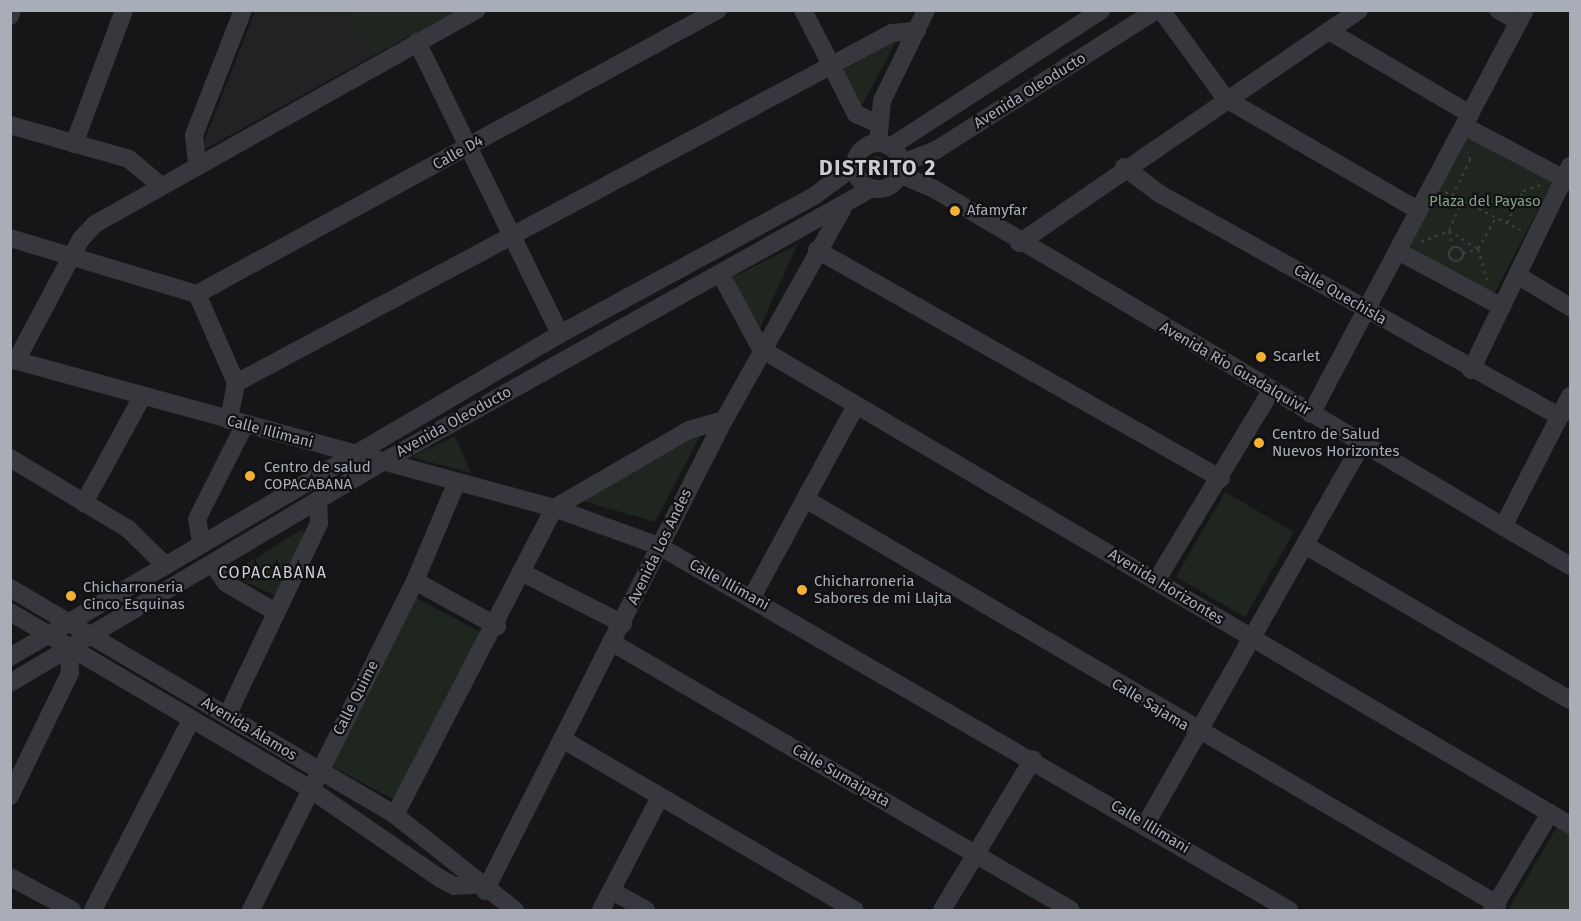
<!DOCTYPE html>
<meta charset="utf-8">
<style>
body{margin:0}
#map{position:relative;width:1581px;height:921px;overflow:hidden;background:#161618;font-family:"Fira Sans",sans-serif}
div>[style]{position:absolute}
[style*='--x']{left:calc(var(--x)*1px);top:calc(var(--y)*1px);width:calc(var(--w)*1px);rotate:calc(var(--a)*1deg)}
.built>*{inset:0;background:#222225}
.green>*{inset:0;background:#1e261f}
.round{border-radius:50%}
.path>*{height:2px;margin-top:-1px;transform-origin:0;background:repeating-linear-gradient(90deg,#3d3f44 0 3px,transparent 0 7.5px)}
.path>.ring{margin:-1px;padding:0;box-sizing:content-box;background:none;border:2px solid #3d3f44;border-radius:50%}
.minor>*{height:18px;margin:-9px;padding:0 9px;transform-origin:9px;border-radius:9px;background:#37383d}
.minor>.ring{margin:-9px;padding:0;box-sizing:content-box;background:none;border:18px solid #37383d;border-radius:50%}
.dots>*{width:16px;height:16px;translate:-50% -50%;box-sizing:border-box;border:3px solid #111113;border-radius:50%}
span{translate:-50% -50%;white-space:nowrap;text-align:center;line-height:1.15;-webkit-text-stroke:4.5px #111113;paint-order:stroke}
.street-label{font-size:15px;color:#a8adb8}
.park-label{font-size:15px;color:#7fa381}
.poi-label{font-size:15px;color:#a8adb8}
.left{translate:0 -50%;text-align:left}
.neighbourhood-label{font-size:16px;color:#c9ccd4;letter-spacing:1.5px}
.district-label{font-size:21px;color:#c9ccd4;font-weight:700;letter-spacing:1.5px}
.frame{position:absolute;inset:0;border:12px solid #a8adb8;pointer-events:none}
</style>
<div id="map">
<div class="built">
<div style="clip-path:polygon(255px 11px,345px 11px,373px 56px,200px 152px)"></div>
</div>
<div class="green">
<div style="clip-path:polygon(345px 11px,457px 11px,373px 56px)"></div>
<div style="clip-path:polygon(897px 40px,859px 111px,842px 71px)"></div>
<div style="clip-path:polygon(1464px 131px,1553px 181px,1493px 296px,1404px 249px)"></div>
<div class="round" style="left:866px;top:156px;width:22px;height:22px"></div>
<div style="clip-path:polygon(797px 245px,760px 328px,731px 278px)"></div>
<div style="clip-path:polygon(701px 434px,655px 522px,583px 501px)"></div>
<div style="clip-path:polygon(455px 436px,471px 473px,411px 457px)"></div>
<div style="clip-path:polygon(1225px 492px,1294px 532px,1245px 617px,1176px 577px)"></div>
<div style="clip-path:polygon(301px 530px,306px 533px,279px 597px,243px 581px,241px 567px)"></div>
<div style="clip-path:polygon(414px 597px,481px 632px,395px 800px,331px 766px)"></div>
<div style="clip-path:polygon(1559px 823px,1570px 829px,1570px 910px,1508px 910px)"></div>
</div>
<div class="path">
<div style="--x:1445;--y:192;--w:85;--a:26.6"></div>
<div style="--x:1452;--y:196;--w:40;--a:-63.4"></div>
<div style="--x:1470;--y:160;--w:8;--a:-104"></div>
<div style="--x:1462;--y:200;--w:34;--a:113"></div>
<div style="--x:1449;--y:231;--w:34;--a:32"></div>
<div style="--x:1478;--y:249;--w:36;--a:-60"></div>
<div style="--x:1507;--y:223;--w:36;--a:-63"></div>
<div style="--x:1523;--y:191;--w:18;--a:-19"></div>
<div style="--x:1421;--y:242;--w:30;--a:-21"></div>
<div style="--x:1449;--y:231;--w:17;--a:80"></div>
<div class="ring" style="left:1449px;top:247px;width:12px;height:12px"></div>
<div style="--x:1463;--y:253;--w:16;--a:-15"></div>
<div style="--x:1478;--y:249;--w:32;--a:74"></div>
</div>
<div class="minor">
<div style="--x:803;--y:10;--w:117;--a:63"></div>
<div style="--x:856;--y:114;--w:22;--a:24"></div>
<div style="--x:1161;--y:10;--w:110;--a:53.9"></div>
<div style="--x:1226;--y:99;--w:223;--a:30.1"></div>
<div style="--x:1498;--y:10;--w:24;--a:30"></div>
<div style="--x:10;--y:16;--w:6;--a:-72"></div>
<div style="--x:1329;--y:31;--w:164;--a:30.5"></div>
<div style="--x:417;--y:42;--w:325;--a:63.9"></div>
<div style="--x:10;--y:125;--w:124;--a:15.9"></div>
<div style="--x:129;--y:159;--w:39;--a:40"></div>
<div style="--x:1464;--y:126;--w:120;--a:27.8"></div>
<div style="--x:878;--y:143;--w:42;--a:-84.6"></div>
<div style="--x:882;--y:101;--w:101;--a:-64.2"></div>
<div class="ring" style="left:855px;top:143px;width:28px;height:28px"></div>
<div style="--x:74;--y:144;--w:143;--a:-69.5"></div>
<div style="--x:890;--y:147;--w:252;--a:-32.9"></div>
<div style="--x:197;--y:163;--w:28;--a:-96"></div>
<div style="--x:194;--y:135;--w:134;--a:-68.6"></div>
<div style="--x:900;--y:164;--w:39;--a:-21"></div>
<div style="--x:936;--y:150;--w:262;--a:-32.4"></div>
<div style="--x:1124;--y:167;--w:45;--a:36.9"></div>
<div style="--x:1160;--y:194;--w:458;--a:29.1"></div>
<div style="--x:899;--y:174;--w:38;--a:23"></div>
<div style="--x:934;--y:189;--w:739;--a:30.66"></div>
<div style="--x:10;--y:238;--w:195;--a:16.7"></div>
<div style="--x:197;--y:294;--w:97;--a:66.3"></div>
<div style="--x:236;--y:383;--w:38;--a:101"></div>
<div style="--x:1019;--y:243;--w:412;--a:-34.4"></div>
<div style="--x:817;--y:250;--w:464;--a:29.5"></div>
<div style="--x:1398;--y:251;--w:118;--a:28.3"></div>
<div style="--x:721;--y:275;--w:84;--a:61.6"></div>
<div style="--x:761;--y:349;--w:939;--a:30.47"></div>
<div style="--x:1517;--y:275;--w:62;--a:31.1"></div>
<div style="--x:197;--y:294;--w:593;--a:-28.6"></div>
<div style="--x:10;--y:359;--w:564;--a:15.32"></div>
<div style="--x:554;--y:508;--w:112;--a:19.9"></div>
<div style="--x:659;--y:546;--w:728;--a:30.02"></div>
<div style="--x:16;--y:361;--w:138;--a:-62"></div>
<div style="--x:81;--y:239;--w:21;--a:-47"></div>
<div style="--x:95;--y:224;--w:438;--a:-29.3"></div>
<div style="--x:1471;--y:370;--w:227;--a:-64.1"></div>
<div style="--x:236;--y:383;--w:744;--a:-28.08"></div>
<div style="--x:892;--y:33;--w:25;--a:-5"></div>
<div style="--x:1311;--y:414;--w:457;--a:-62.1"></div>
<div style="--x:10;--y:458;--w:138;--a:31"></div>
<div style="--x:128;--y:529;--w:52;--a:44.2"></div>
<div style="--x:807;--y:500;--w:800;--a:30.35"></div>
<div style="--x:84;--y:503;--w:121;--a:-61.3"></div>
<div style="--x:1503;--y:527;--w:147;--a:-62.9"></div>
<div style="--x:201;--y:543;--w:24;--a:-99"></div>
<div style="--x:197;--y:519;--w:106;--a:-63.2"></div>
<div style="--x:1308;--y:547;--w:303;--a:30.3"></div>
<div style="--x:212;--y:563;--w:24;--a:55"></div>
<div style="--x:226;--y:583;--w:56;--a:30.3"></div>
<div style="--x:525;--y:574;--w:110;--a:27"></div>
<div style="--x:415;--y:581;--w:94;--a:28.8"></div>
<div style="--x:1156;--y:581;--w:222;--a:-58.8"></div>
<div style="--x:10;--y:588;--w:447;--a:30.5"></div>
<div style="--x:395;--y:815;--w:153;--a:38.4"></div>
<div style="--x:752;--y:597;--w:216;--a:-61.5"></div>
<div style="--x:10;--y:612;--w:348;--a:30.5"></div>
<div style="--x:310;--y:789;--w:159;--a:34.5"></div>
<div style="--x:441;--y:879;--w:15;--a:28"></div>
<div style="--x:454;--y:886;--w:22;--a:-3"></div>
<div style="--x:611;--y:642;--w:532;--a:30.23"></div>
<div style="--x:10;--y:657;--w:638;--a:-30.42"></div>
<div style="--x:560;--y:334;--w:289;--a:-28.5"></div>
<div style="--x:814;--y:196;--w:51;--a:-36.2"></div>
<div style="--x:10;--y:683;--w:431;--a:-30.7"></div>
<div style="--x:381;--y:463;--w:563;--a:-29.25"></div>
<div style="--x:227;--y:716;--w:214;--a:-64.5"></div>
<div style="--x:319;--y:523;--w:23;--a:-92"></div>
<div style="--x:562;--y:739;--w:339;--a:30.3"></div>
<div style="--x:10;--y:796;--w:137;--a:-64"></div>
<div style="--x:70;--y:673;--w:26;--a:-92"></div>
<div style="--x:395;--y:815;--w:346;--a:-62.6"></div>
<div style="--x:554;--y:508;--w:156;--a:-30"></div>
<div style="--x:689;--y:430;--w:36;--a:-16"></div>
<div style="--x:1146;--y:824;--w:437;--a:-60.4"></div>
<div style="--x:10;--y:877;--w:70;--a:28"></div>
<div style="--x:485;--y:891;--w:528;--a:-63.1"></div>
<div style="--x:724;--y:420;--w:241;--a:-60.7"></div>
<div style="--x:612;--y:891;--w:39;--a:29"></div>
<div style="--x:93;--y:910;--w:214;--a:-62.7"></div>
<div style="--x:251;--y:910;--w:368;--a:-63.5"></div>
<div style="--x:415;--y:581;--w:105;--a:-67.1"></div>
<div style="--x:601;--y:910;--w:127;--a:-62.4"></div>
<div style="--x:942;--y:910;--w:176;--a:-58.9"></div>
<div style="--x:1492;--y:910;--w:113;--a:-59.1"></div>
</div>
<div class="dots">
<div style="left:955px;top:211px;background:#f2b134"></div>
<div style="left:1261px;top:357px;background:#f2b134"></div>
<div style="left:1259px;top:443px;background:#f2b134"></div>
<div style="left:250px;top:476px;background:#f2b134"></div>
<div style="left:802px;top:590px;background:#f2b134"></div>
<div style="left:71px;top:596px;background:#f2b134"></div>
</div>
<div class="street-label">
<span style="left:1030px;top:91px;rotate:-32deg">Avenida Oleoducto</span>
<span style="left:458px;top:153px;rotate:-29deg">Calle D4</span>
<span style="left:1340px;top:295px;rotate:30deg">Calle Quechisla</span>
<span style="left:1235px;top:369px;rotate:30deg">Avenida Río Guadalquivir</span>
<span style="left:454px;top:422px;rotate:-29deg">Avenida Oleoducto</span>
<span style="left:270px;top:432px;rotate:15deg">Calle Illimani</span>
<span style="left:660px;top:547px;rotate:-64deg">Avenida Los Andes</span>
<span style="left:729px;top:585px;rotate:29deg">Calle Illimani</span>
<span style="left:1166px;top:587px;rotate:31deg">Avenida Horizontes</span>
<span style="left:356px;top:698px;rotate:-63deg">Calle Quime</span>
<span style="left:1150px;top:705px;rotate:31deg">Calle Sajama</span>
<span style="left:249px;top:729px;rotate:31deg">Avenida Álamos</span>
<span style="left:841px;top:776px;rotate:30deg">Calle Sumaipata</span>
<span style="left:1150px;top:827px;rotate:31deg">Calle Illimani</span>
</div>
<div class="park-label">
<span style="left:1485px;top:202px">Plaza del Payaso</span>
</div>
<div class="poi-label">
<span class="left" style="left:967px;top:211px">Afamyfar</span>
<span class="left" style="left:1273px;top:357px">Scarlet</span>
<span class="left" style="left:1272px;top:443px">Centro de Salud<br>Nuevos Horizontes</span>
<span class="left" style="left:264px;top:476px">Centro de salud<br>COPACABANA</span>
<span class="left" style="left:814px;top:590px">Chicharroneria<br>Sabores de mi Llajta</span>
<span class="left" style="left:83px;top:596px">Chicharroneria<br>Cinco Esquinas</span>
</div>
<div class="neighbourhood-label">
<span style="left:273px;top:573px">COPACABANA</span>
</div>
<div class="district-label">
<span style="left:878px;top:168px">DISTRITO 2</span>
</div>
<div class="frame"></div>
</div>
